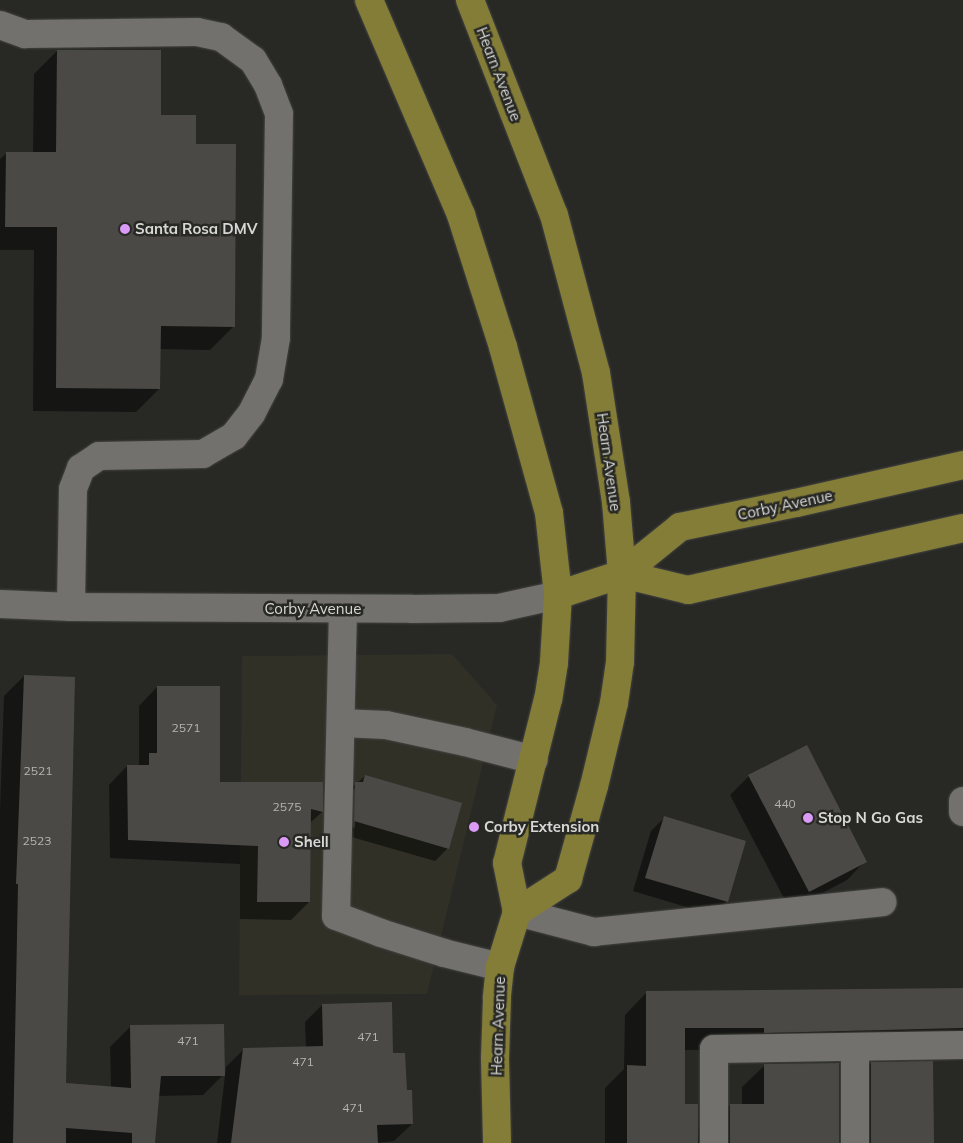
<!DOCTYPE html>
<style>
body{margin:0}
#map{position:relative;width:963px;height:1143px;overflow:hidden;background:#282825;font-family:Mulish,sans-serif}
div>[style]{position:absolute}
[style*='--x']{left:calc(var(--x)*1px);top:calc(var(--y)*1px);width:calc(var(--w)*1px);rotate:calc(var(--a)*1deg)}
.built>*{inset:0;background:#303027}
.shadow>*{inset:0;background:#0007}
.building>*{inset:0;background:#4a4946}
.roads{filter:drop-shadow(0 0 1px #444442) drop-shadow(0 0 1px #444442)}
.minor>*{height:28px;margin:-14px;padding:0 14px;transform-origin:14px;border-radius:14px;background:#72716d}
.major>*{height:28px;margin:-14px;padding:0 14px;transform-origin:14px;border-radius:14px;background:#837d37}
.dots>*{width:14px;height:14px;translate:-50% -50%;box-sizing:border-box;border:2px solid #282825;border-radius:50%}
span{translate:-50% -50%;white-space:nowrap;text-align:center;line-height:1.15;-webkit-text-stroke:5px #282825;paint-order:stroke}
.number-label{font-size:12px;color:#b4b4b1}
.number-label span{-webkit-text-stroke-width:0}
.street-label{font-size:15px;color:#d7d7d5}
.poi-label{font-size:15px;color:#d7d7d5;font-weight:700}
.left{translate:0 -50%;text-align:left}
</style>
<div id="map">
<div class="built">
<div style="clip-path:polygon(452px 654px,497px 705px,427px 994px,239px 995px,242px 656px)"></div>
</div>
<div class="shadow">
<div style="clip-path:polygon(57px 51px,160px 117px,195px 146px,234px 326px,210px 350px,159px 349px,159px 389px,136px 412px,33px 411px,34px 250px,0 250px,0 159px,7px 153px,33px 153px,34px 74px)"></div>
<div style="clip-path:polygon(24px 676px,65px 1084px,111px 1088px,110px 1047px,131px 1026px,223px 1075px,203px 1095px,158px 1096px,153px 1143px,0 1143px,0 810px,4px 696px)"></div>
<div style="clip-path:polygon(157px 687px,219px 783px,322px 783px,322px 812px,309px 824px,309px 902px,291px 920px,240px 919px,240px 864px,110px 858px,109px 785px,127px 766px,139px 765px,139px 706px)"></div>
<div style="clip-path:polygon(evenodd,365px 776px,448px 848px,435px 861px,341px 834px,342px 796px,365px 776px,356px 787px,355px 828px,352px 827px,353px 790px,356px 787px)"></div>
<div style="clip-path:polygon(749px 776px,865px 861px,847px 880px,790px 910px,730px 795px)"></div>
<div style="clip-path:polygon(664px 818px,745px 842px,726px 902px,713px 915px,633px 891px,651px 831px)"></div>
<div style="clip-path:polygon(963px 990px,963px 1050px,684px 1050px,684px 1105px,697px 1105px,699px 1143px,605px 1143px,605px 1088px,624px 1069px,625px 1015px,647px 992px)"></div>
<div style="clip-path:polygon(322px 1005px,392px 1054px,406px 1092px,412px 1124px,394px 1141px,376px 1143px,217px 1143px,226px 1067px,244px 1049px,306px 1048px,305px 1022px)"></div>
<div style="clip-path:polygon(871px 1063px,933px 1143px,849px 1143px,849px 1086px)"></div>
<div style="clip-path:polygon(765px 1065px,838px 1143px,707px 1143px,708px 1127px,730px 1105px,742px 1105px,742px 1087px)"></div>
</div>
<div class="building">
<div style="clip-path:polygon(57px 50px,161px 50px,161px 115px,196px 115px,196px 144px,236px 144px,235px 327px,161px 326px,160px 389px,56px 388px,57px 227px,5px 227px,6px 152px,56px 152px)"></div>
<div style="clip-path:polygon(24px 675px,75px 677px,66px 1083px,131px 1088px,130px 1025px,224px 1024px,225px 1076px,161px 1076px,155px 1143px,132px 1143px,132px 1133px,66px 1128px,66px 1143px,13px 1143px,18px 884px,16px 884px)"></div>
<div style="clip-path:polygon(157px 686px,220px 686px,220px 782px,323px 782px,323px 812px,311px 809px,310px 902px,257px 902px,258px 846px,128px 840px,127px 765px,149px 765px,149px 753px,157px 753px)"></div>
<div style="clip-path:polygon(807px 745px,867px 862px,809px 892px,748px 775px)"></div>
<div style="clip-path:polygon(365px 775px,462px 803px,449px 849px,354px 821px,355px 782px,363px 782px)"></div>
<div style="clip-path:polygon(664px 816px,746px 841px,728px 902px,645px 878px)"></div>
<div style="clip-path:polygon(963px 988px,963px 1028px,764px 1033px,764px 1028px,685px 1028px,685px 1104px,698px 1104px,698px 1143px,627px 1143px,627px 1065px,646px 1066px,646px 991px)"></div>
<div style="clip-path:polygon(392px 1002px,393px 1053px,405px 1053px,407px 1090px,412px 1090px,413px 1124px,377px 1125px,378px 1143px,231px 1143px,243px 1048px,323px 1046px,322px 1004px)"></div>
<div style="clip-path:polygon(933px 1061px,934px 1143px,871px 1143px,871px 1062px)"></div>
<div style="clip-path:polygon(839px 1063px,839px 1143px,730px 1143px,730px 1104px,764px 1104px,764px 1064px)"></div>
</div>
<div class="roads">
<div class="minor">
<div style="--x:0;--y:25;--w:27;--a:20"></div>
<div style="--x:25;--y:34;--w:172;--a:-0.7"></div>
<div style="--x:197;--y:32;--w:25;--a:12"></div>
<div style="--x:221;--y:37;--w:39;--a:36"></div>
<div style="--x:253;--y:60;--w:29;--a:59"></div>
<div style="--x:268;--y:85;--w:31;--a:69"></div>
<div style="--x:279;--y:114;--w:224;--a:90.8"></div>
<div style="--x:276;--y:338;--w:42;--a:99.7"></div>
<div style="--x:269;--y:379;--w:39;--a:117"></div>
<div style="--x:251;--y:414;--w:28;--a:128"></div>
<div style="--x:234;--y:436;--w:36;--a:150"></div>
<div style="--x:203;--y:454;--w:104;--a:178.9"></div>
<div style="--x:99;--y:456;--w:22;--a:146"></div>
<div style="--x:81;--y:468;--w:22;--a:111"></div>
<div style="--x:73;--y:489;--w:118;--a:91"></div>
<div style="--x:0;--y:604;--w:71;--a:2.4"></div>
<div style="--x:71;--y:607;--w:341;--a:0.3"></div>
<div style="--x:412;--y:609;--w:87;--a:-0.7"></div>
<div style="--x:499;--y:608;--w:60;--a:-12.4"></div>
<div style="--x:343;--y:609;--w:307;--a:91.3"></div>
<div style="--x:336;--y:916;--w:48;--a:20.7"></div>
<div style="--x:381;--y:933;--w:66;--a:17.6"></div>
<div style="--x:444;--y:953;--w:58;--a:14"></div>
<div style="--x:341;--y:723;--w:45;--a:2.5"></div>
<div style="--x:386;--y:725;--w:81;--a:12.1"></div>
<div style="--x:465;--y:742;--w:71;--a:14.6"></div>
<div style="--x:963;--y:801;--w:11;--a:90"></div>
<div style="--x:517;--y:912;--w:80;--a:14.6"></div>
<div style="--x:594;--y:932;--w:290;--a:-5.9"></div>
<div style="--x:855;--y:1047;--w:96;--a:90"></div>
<div style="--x:714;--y:1143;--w:94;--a:-90"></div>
<div style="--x:714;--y:1049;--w:249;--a:-0.9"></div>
</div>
<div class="major">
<div style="--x:369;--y:0;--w:234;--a:66.8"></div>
<div style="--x:461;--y:215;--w:139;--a:72.3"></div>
<div style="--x:503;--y:347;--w:172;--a:74.5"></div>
<div style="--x:549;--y:513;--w:82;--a:83.7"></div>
<div style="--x:558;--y:595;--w:68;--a:93.4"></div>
<div style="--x:554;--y:663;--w:36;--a:99"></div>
<div style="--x:548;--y:699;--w:169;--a:104"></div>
<div style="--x:507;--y:863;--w:50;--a:78.5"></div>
<div style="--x:517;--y:912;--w:58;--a:107.2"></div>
<div style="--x:500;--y:967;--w:31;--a:96"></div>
<div style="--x:497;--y:998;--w:61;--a:91.9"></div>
<div style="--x:495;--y:1059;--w:84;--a:88.6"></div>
<div style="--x:470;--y:0;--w:231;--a:68.7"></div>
<div style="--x:554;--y:215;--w:163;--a:75.1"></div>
<div style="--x:596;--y:373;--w:131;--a:81.2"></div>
<div style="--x:616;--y:502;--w:72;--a:85.2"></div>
<div style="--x:622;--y:574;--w:88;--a:91.3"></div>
<div style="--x:620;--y:662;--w:41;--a:98.3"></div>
<div style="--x:614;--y:703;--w:85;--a:103.5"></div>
<div style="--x:594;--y:786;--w:97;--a:105.6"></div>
<div style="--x:568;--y:879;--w:61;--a:147.1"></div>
<div style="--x:622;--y:574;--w:68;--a:13.6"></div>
<div style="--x:688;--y:590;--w:282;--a:-12.7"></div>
<div style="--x:558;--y:595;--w:67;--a:-18.2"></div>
<div style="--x:622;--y:574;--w:75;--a:-39"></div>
<div style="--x:680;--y:527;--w:118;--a:-11.7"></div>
<div style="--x:796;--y:503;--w:171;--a:-12.8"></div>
</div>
</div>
<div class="dots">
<div style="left:125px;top:229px;background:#da9af6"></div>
<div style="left:808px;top:818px;background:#da9af6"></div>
<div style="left:474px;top:827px;background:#da9af6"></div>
<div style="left:284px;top:842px;background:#da9af6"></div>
</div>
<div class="number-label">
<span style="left:186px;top:728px">2571</span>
<span style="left:38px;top:771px">2521</span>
<span style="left:785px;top:804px">440</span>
<span style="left:287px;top:807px">2575</span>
<span style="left:37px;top:841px">2523</span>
<span style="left:368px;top:1037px">471</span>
<span style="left:188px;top:1041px">471</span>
<span style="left:303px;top:1062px">471</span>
<span style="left:353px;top:1108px">471</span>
</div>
<div class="street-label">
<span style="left:499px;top:74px;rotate:69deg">Hearn Avenue</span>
<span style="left:609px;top:462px;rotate:82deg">Hearn Avenue</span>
<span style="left:785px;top:505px;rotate:-12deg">Corby Avenue</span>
<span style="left:313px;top:609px">Corby Avenue</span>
<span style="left:498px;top:1026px;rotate:-88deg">Hearn Avenue</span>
</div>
<div class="poi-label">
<span class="left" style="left:135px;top:229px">Santa Rosa DMV</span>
<span class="left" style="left:818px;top:818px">Stop N Go Gas</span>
<span class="left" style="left:484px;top:827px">Corby Extension</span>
<span class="left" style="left:294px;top:842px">Shell</span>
</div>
</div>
